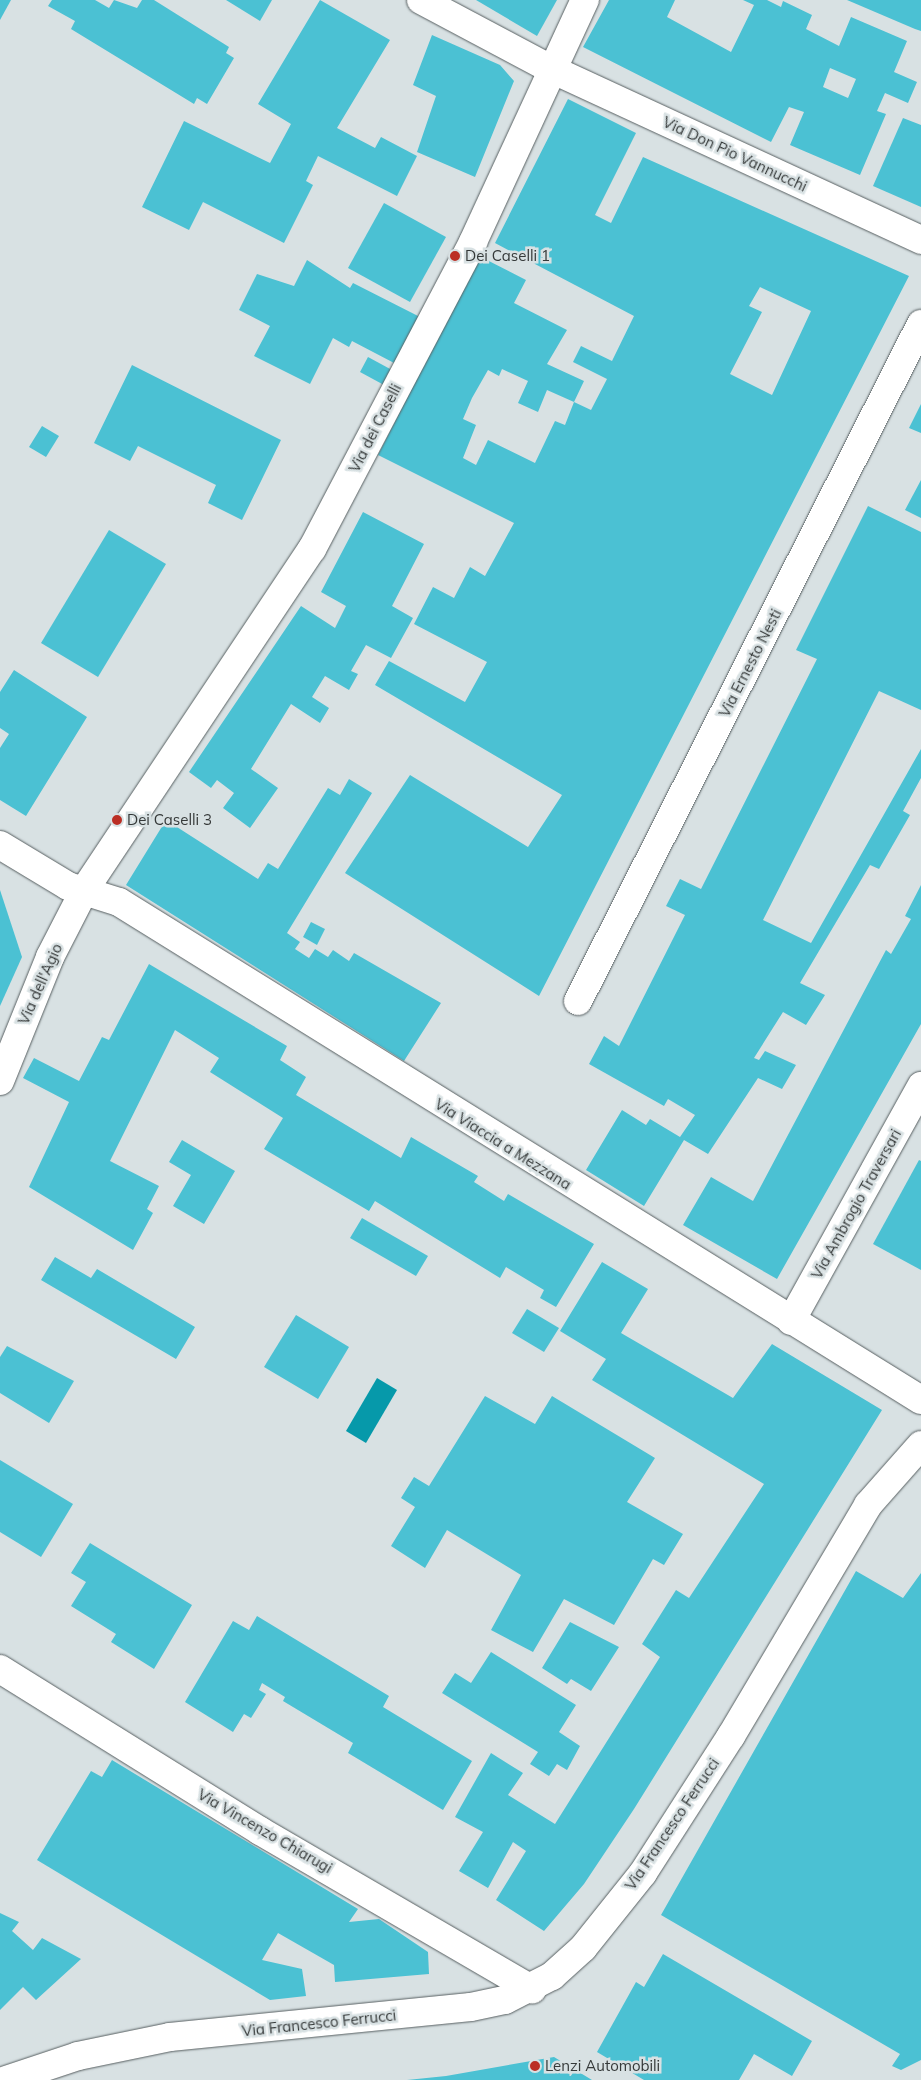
<!DOCTYPE html>
<style>
body{margin:0}
#map{position:relative;width:921px;height:2080px;overflow:hidden;background:#d8e1e3;font-family:Mulish,sans-serif}
div>[style]{position:absolute}
[style*='--x']{left:calc(var(--x)*1px);top:calc(var(--y)*1px);width:calc(var(--w)*1px);rotate:calc(var(--a)*1deg)}
.water>*{inset:0;background:#0699aa}
.building>*{inset:0;background:#4bc1d3}
.roads{filter:drop-shadow(0 0 1px #575f61) drop-shadow(0 0 1px #575f61)}
.street>*{height:28px;margin:-14px;padding:0 14px;transform-origin:14px;border-radius:14px;background:#fff}
.secondary>*{height:28px;margin:-14px;padding:0 14px;transform-origin:14px;border-radius:14px;background:#fff}
.dots>*{width:14px;height:14px;translate:-50% -50%;box-sizing:border-box;border:2px solid #d8e1e3;border-radius:50%}
span{translate:-50% -50%;white-space:nowrap;text-align:center;line-height:1.15;-webkit-text-stroke:5px #d8e1e3;paint-order:stroke}
.street-label{font-size:15px;color:#353939}
.poi-label{font-size:15px;color:#353939}
.left{translate:0 -50%;text-align:left}
</style>
<div id="map">
<div class="water">
<div style="clip-path:polygon(377px 1378px,397px 1390px,366px 1443px,346px 1431px)"></div>
</div>
<div class="building">
<div style="clip-path:polygon(0 0,11px 0,0 20px)"></div>
<div style="clip-path:polygon(52px 0,95px 0,109px 8px,114px 0,137px 8px,142px 0,154px 0,229px 47px,226px 53px,234px 58px,207px 104px,197px 98px,194px 104px,71px 29px,75px 21px,48px 6px)"></div>
<div style="clip-path:polygon(226px 0,272px 0,260px 21px)"></div>
<div style="clip-path:polygon(320px 0,390px 40px,337px 128px,375px 148px,381px 137px,417px 156px,397px 196px,318px 156px,306px 181px,313px 185px,284px 243px,203px 202px,189px 230px,142px 207px,184px 121px,270px 163px,291px 124px,258px 104px)"></div>
<div style="clip-path:polygon(476px 0,557px 0,537px 36px)"></div>
<div style="clip-path:polygon(evenodd,609px 0,675px 0,667px 17px,731px 52px,754px 5px,743px 0,767px 0,781px 7px,783px 1px,812px 15px,806px 29px,839px 46px,851px 17px,907px 41px,894px 72px,917px 82px,908px 103px,885px 93px,877px 111px,886px 114px,860px 175px,790px 145px,804px 112px,789px 107px,771px 142px,583px 47px,609px 0,830px 68px,856px 79px,848px 98px,823px 87px,830px 68px)"></div>
<div style="clip-path:polygon(847px 0,921px 0,921px 31px,915px 29px)"></div>
<div style="clip-path:polygon(432px 35px,500px 65px,514px 81px,475px 177px,417px 152px,436px 96px,413px 85px)"></div>
<div style="clip-path:polygon(evenodd,568px 99px,636px 133px,595px 215px,611px 223px,643px 157px,909px 276px,539px 996px,345px 873px,410px 775px,528px 847px,562px 795px,375px 685px,389px 661px,465px 702px,487px 662px,414px 624px,433px 587px,454px 598px,470px 567px,485px 576px,514px 523px,378px 455px,479px 256px,526px 280px,514px 303px,567px 330px,547px 364px,584px 381px,574px 402px,591px 410px,607px 379px,573px 362px,581px 346px,612px 361px,634px 316px,495px 243px,568px 99px,760px 287px,811px 311px,772px 395px,730px 374px,762px 312px,749px 306px,760px 287px,568px 99px,502px 369px,528px 381px,518px 403px,538px 412px,547px 390px,574px 402px,565px 425px,555px 421px,535px 463px,488px 440px,476px 465px,463px 458px,476px 425px,463px 419px,472px 398px,488px 370px,499px 376px,502px 369px)"></div>
<div style="clip-path:polygon(903px 118px,921px 125px,921px 207px,873px 186px)"></div>
<div style="clip-path:polygon(384px 203px,446px 237px,410px 302px,348px 268px)"></div>
<div style="clip-path:polygon(307px 260px,350px 288px,353px 283px,420px 317px,396px 364px,352px 341px,349px 347px,333px 338px,310px 384px,254px 356px,270px 326px,239px 310px,257px 274px,294px 286px)"></div>
<div style="clip-path:polygon(368px 357px,392px 370px,384px 385px,360px 372px)"></div>
<div style="clip-path:polygon(132px 365px,281px 440px,242px 520px,208px 503px,216px 485px,138px 446px,130px 461px,94px 443px)"></div>
<div style="clip-path:polygon(921px 404px,921px 433px,909px 428px)"></div>
<div style="clip-path:polygon(42px 426px,59px 436px,46px 457px,29px 447px)"></div>
<div style="clip-path:polygon(921px 480px,921px 518px,905px 510px)"></div>
<div style="clip-path:polygon(868px 506px,921px 532px,921px 710px,879px 691px,763px 920px,811px 943px,921px 749px,921px 778px,903px 811px,910px 815px,879px 869px,870px 865px,800px 983px,825px 995px,806px 1025px,783px 1012px,754px 1058px,759px 1060px,765px 1051px,796px 1065px,782px 1089px,758px 1078px,708px 1154px,684px 1140px,644px 1206px,586px 1170px,622px 1110px,646px 1125px,650px 1119px,680px 1137px,695px 1115px,668px 1099px,664px 1106px,589px 1064px,604px 1036px,619px 1046px,685px 915px,666px 906px,680px 879px,701px 889px,817px 659px,796px 650px)"></div>
<div style="clip-path:polygon(363px 512px,424px 544px,392px 606px,413px 618px,391px 658px,366px 645px,351px 671px,358px 674px,349px 690px,325px 676px,312px 697px,329px 708px,320px 723px,291px 704px,251px 769px,278px 788px,250px 828px,223px 808px,234px 793px,217px 780px,211px 788px,189px 772px,301px 606px,335px 628px,346px 606px,321px 592px)"></div>
<div style="clip-path:polygon(109px 530px,166px 564px,98px 677px,41px 643px)"></div>
<div style="clip-path:polygon(14px 670px,87px 717px,26px 816px,0 800px,0 748px,9px 734px,0 728px,0 692px)"></div>
<div style="clip-path:polygon(349px 779px,372px 793px,287px 933px,300px 942px,295px 949px,309px 958px,315px 949px,328px 957px,333px 950px,349px 961px,354px 953px,441px 1003px,404px 1061px,126px 885px,166px 820px,258px 879px,268px 863px,278px 869px,328px 788px,340px 795px)"></div>
<div style="clip-path:polygon(921px 885px,921px 1024px,777px 1279px,683px 1225px,711px 1177px,753px 1201px,886px 950px,891px 954px,911px 919px,905px 916px)"></div>
<div style="clip-path:polygon(0 890px,22px 957px,0 1006px)"></div>
<div style="clip-path:polygon(311px 922px,325px 929px,317px 945px,303px 937px)"></div>
<div style="clip-path:polygon(149px 964px,287px 1046px,280px 1060px,306px 1077px,296px 1095px,401px 1158px,411px 1137px,478px 1176px,474px 1182px,504px 1201px,508px 1194px,594px 1244px,556px 1307px,540px 1298px,544px 1290px,506px 1267px,500px 1278px,375px 1201px,369px 1211px,264px 1149px,283px 1118px,210px 1072px,219px 1058px,175px 1030px,110px 1161px,159px 1186px,147px 1209px,153px 1213px,133px 1250px,29px 1187px,69px 1102px,23px 1078px,34px 1058px,79px 1081px,102px 1037px,109px 1040px)"></div>
<div style="clip-path:polygon(182px 1140px,235px 1171px,204px 1224px,173px 1206px,191px 1175px,169px 1162px)"></div>
<div style="clip-path:polygon(919px 1160px,921px 1161px,921px 1270px,873px 1244px)"></div>
<div style="clip-path:polygon(362px 1218px,428px 1256px,416px 1276px,350px 1238px)"></div>
<div style="clip-path:polygon(55px 1257px,91px 1278px,97px 1269px,195px 1327px,176px 1359px,41px 1280px)"></div>
<div style="clip-path:polygon(602px 1262px,648px 1289px,621px 1333px,733px 1398px,772px 1344px,882px 1410px,634px 1809px,584px 1884px,544px 1931px,496px 1900px,526px 1851px,513px 1842px,488px 1888px,459px 1871px,483px 1832px,455px 1817px,491px 1753px,523px 1773px,508px 1795px,555px 1824px,660px 1657px,642px 1644px,676px 1590px,689px 1598px,764px 1484px,592px 1380px,606px 1359px,560px 1331px)"></div>
<div style="clip-path:polygon(527px 1309px,559px 1328px,544px 1352px,512px 1333px)"></div>
<div style="clip-path:polygon(296px 1315px,349px 1347px,318px 1399px,264px 1367px)"></div>
<div style="clip-path:polygon(7px 1346px,74px 1381px,49px 1423px,0 1393px,0 1357px)"></div>
<div style="clip-path:polygon(485px 1396px,535px 1424px,552px 1396px,655px 1458px,627px 1502px,683px 1534px,664px 1565px,653px 1559px,614px 1625px,564px 1599px,533px 1652px,491px 1630px,521px 1575px,447px 1530px,425px 1568px,391px 1546px,415px 1507px,401px 1498px,414px 1477px,429px 1486px)"></div>
<div style="clip-path:polygon(0 1460px,73px 1504px,41px 1557px,0 1532px)"></div>
<div style="clip-path:polygon(90px 1543px,192px 1605px,154px 1669px,111px 1642px,116px 1634px,71px 1606px,86px 1582px,71px 1573px)"></div>
<div style="clip-path:polygon(856px 1571px,903px 1598px,921px 1573px,921px 2060px,901px 2070px,892px 2066px,900px 2054px,661px 1915px)"></div>
<div style="clip-path:polygon(257px 1616px,389px 1696px,383px 1707px,472px 1761px,443px 1810px,348px 1753px,353px 1743px,283px 1701px,285px 1697px,262px 1683px,259px 1690px,266px 1694px,251px 1718px,244px 1714px,233px 1732px,185px 1702px,233px 1621px,249px 1630px)"></div>
<div style="clip-path:polygon(570px 1622px,619px 1647px,591px 1691px,571px 1679px,567px 1684px,542px 1668px)"></div>
<div style="clip-path:polygon(491px 1652px,576px 1705px,559px 1732px,580px 1746px,567px 1770px,557px 1764px,549px 1776px,530px 1764px,538px 1752px,442px 1693px,455px 1673px,471px 1683px)"></div>
<div style="clip-path:polygon(112px 1760px,358px 1909px,349px 1922px,379px 1919px,428px 1952px,429px 1974px,335px 1982px,334px 1965px,278px 1933px,262px 1960px,302px 1969px,306px 1996px,270px 2000px,37px 1860px,91px 1771px,102px 1777px)"></div>
<div style="clip-path:polygon(0 1913px,19px 1922px,12px 1931px,33px 1950px,42px 1938px,81px 1959px,36px 2000px,23px 1987px,0 2010px)"></div>
<div style="clip-path:polygon(663px 1954px,812px 2041px,792px 2076px,754px 2054px,739px 2080px,644px 2080px,597px 2052px,636px 1982px,644px 1987px)"></div>
<div style="clip-path:polygon(554px 2057px,592px 2080px,407px 2080px,446px 2076px)"></div>
</div>
<div class="roads">
<div class="street">
<div style="--x:421;--y:0;--w:145;--a:28"></div>
<div style="--x:549;--y:68;--w:410;--a:24.8"></div>
<div style="--x:0;--y:845;--w:79;--a:31.1"></div>
<div style="--x:68;--y:886;--w:53;--a:17.4"></div>
<div style="--x:119;--y:902;--w:944;--a:31.84"></div>
<div style="--x:578;--y:1001;--w:759;--a:-63.13"></div>
<div style="--x:0;--y:1081;--w:134;--a:-68"></div>
<div style="--x:50;--y:957;--w:76;--a:-62.8"></div>
<div style="--x:85;--y:889;--w:409;--a:-56.3"></div>
<div style="--x:312;--y:549;--w:347;--a:-62.3"></div>
<div style="--x:473;--y:242;--w:267;--a:-65.2"></div>
<div style="--x:791;--y:1321;--w:269;--a:-61"></div>
<div style="--x:0;--y:1669;--w:306;--a:31.9"></div>
<div style="--x:260;--y:1831;--w:315;--a:30.2"></div>
</div>
<div class="secondary">
<div style="--x:6;--y:2080;--w:76;--a:-18.4"></div>
<div style="--x:78;--y:2056;--w:94;--a:-11.7"></div>
<div style="--x:170;--y:2037;--w:302;--a:-5.7"></div>
<div style="--x:471;--y:2007;--w:35;--a:-12"></div>
<div style="--x:505;--y:2000;--w:53;--a:-27.1"></div>
<div style="--x:552;--y:1976;--w:42;--a:-42.1"></div>
<div style="--x:583;--y:1948;--w:96;--a:-51.3"></div>
<div style="--x:643;--y:1873;--w:163;--a:-57.3"></div>
<div style="--x:731;--y:1736;--w:269;--a:-59.3"></div>
<div style="--x:868;--y:1505;--w:80;--a:-48.5"></div>
</div>
</div>
<div class="dots">
<div style="left:455px;top:256px;background:#bb2e24"></div>
<div style="left:117px;top:820px;background:#bb2e24"></div>
<div style="left:535px;top:2066px;background:#bb2e24"></div>
</div>
<div class="street-label">
<span style="left:735px;top:154px;rotate:25deg">Via Don Pio Vannucchi</span>
<span style="left:375px;top:428px;rotate:-63deg">Via dei Caselli</span>
<span style="left:750px;top:663px;rotate:-63deg">Via Ernesto Nesti</span>
<span style="left:40px;top:984px;rotate:-66deg">Via dell'Agio</span>
<span style="left:503px;top:1144px;rotate:32deg">Via Viaccia a Mezzana</span>
<span style="left:856px;top:1204px;rotate:-61deg">Via Ambrogio Traversari</span>
<span style="left:672px;top:1824px;rotate:-56deg">Via Francesco Ferrucci</span>
<span style="left:265px;top:1831px;rotate:30deg">Via Vincenzo Chiarugi</span>
<span style="left:319px;top:2023px;rotate:-6deg">Via Francesco Ferrucci</span>
</div>
<div class="poi-label">
<span class="left" style="left:465px;top:256px">Dei Caselli 1</span>
<span class="left" style="left:127px;top:820px">Dei Caselli 3</span>
<span class="left" style="left:545px;top:2066px">Lenzi Automobili</span>
</div>
</div>
